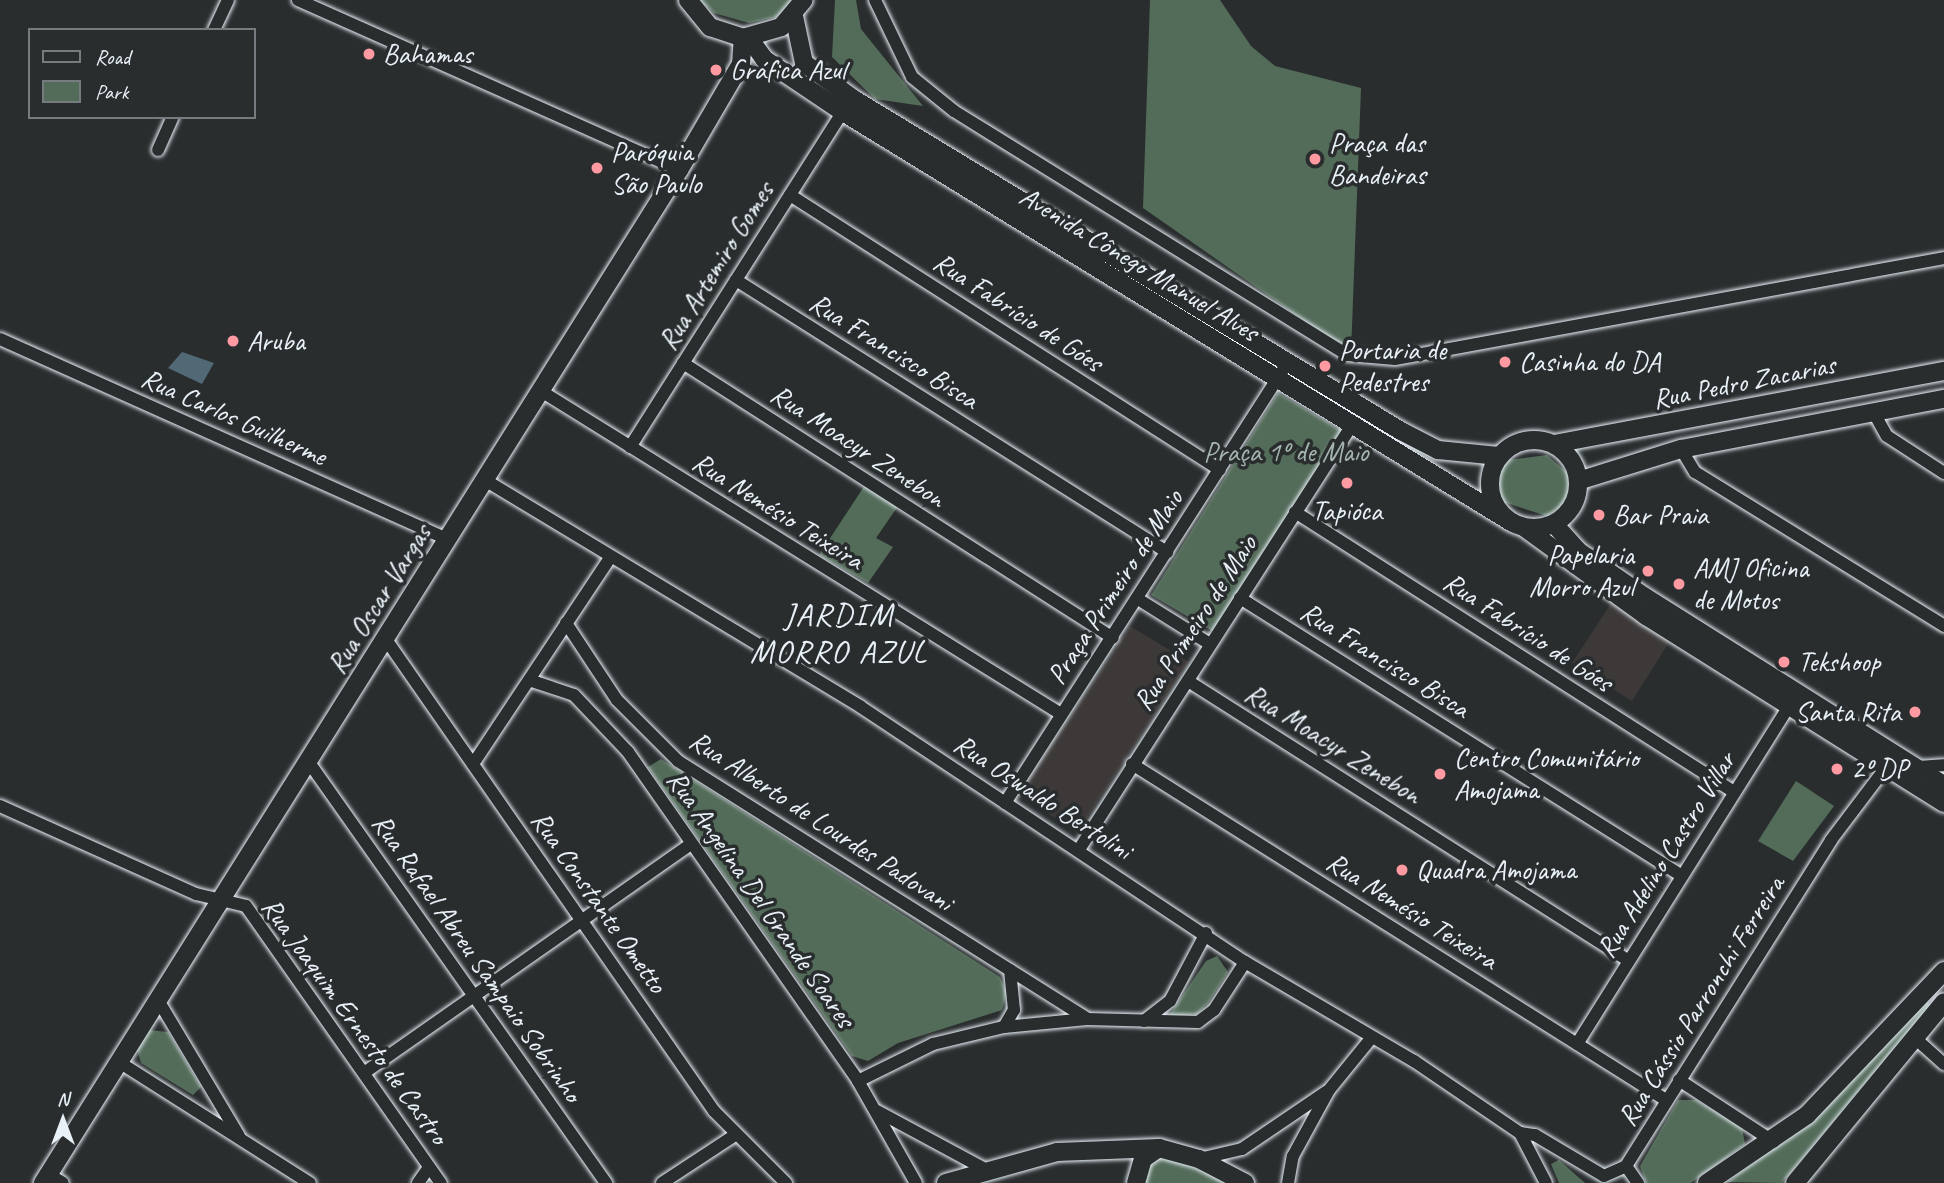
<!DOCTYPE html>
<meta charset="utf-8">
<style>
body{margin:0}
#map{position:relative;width:1944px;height:1183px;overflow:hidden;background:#2a2d2e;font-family:Caveat,sans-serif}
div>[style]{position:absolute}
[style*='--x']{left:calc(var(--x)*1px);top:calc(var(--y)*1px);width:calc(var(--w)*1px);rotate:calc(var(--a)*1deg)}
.built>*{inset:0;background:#3d3939}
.green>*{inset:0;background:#536b59}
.water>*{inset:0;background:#516875}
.roads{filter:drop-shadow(0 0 2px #e8f1f8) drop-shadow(0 0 2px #e8f1f8)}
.street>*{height:12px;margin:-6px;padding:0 6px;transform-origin:6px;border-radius:6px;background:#2a2d2e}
.secondary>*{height:18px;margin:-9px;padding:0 9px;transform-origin:9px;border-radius:9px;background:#2a2d2e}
.secondary>.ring{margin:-9px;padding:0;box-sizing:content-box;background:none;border:18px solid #2a2d2e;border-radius:50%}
.dots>*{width:19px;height:19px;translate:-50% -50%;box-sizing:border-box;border:4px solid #2a2d2e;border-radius:50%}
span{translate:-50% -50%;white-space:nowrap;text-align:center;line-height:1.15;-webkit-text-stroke:7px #2a2d2e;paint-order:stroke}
.poi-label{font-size:28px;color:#e8f1f8}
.left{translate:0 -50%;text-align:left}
.right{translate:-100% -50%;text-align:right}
.street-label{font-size:28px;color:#e8f1f8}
.park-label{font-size:28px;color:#a5b5b0}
.quarter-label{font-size:32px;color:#e8f1f8;letter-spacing:2px}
.legend{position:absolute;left:28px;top:28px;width:228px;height:91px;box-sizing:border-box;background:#2a2d2e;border:2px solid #767b7f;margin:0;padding:9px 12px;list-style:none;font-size:21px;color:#e8f1f8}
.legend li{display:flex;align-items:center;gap:14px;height:35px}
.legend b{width:35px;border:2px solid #767b7f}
.north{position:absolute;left:28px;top:1085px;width:70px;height:70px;-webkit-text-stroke:5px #2a2d2e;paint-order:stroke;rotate:0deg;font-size:19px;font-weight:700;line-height:28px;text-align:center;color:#e8f1f8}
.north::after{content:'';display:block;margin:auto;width:24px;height:32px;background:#e8f1f8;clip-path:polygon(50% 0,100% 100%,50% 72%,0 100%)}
</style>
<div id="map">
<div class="built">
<div style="clip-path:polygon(1612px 602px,1671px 639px,1632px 701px,1572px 663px)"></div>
<div style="clip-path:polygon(1130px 626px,1189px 662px,1077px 833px,1019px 794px)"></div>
</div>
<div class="green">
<div style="clip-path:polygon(700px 0,798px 0,776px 17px,749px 23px,714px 13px)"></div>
<div style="clip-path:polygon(835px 0,856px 0,861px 29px,923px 106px,875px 99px,832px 57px)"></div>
<div style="clip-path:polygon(1150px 0,1220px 0,1251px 46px,1275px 66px,1361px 88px,1351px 353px,1143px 208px)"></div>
<div style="clip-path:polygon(1278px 393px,1344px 432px,1214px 632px,1151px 595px)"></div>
<div style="clip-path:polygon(1547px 455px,1570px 475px,1573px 488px,1565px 503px,1547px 516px,1500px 501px,1496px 471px,1509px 460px)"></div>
<div style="clip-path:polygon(865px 485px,898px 506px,876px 538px,893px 547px,868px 583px,819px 555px)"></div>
<div style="clip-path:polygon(661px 759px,1000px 977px,1007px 992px,1002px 1010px,898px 1043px,868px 1061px,852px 1056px,648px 767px)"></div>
<div style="clip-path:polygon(1796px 781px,1834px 806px,1793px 861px,1758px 841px)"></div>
<div style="clip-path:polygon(1217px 956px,1228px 972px,1208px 1003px,1197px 1014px,1168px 1017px,1206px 961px)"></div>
<div style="clip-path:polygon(1923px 996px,1930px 1005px,1782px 1183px,1728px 1182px,1820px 1111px)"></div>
<div style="clip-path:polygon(149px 1030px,168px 1032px,201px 1087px,193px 1095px,141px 1063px,137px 1049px)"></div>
<div style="clip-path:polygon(1678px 1100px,1696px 1100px,1742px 1128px,1745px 1144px,1691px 1183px,1646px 1183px,1640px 1166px)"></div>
<div style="clip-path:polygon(1156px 1158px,1180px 1162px,1230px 1183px,1140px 1183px,1140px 1173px)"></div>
<div style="clip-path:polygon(1559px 1160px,1585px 1183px,1559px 1183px,1551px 1164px)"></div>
</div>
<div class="water">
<div style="clip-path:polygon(182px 352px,214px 363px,202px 384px,168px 368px)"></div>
</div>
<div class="roads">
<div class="street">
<div style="--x:298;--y:0;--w:417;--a:24"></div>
<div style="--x:875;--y:0;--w:85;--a:64.3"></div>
<div style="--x:912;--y:77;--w:54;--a:39"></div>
<div style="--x:954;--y:111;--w:463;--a:31.8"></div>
<div style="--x:1348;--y:355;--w:47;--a:4.9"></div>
<div style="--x:1395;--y:359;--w:558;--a:-10.42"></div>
<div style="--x:214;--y:30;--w:33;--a:-65"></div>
<div style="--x:158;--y:150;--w:36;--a:-66"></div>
<div style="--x:790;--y:195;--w:510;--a:32.6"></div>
<div style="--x:736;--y:280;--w:510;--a:32.26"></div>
<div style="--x:0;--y:339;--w:491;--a:24.1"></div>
<div style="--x:683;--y:363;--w:510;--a:32.6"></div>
<div style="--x:541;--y:391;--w:612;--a:31.85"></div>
<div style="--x:1874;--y:413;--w:26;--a:61"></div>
<div style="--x:1887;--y:436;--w:68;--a:33"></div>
<div style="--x:630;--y:447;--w:397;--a:-57.6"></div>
<div style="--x:1681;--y:449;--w:27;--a:59"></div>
<div style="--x:1695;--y:472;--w:293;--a:31.7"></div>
<div style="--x:485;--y:480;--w:439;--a:31.1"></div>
<div style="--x:861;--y:707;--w:461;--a:33.6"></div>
<div style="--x:1245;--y:962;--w:196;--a:30.4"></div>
<div style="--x:1414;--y:1061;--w:128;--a:34.2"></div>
<div style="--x:1520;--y:1133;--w:56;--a:62.5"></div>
<div style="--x:1295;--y:512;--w:521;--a:32.53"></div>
<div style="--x:1240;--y:598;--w:522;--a:32.17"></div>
<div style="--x:1138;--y:599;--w:85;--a:32"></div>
<div style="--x:566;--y:623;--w:92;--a:56.5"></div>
<div style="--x:617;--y:700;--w:86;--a:45"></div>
<div style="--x:678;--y:761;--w:484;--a:32.2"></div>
<div style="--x:385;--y:638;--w:576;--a:55.18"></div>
<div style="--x:714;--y:1111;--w:102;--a:45"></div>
<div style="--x:529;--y:680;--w:47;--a:18.4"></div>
<div style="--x:574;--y:695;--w:79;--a:46.5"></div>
<div style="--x:628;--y:752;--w:401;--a:55"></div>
<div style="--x:858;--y:1081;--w:117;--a:60.4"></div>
<div style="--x:1188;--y:681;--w:522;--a:32.41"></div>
<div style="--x:308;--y:761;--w:517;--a:54.77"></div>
<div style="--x:473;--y:764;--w:246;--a:-56.4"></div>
<div style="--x:1132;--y:764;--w:631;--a:32.18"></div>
<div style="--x:1917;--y:767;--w:27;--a:-4"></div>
<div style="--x:1005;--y:803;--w:524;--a:-57.31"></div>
<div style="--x:0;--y:806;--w:215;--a:24.2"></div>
<div style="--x:196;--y:894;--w:51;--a:13.5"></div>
<div style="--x:246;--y:906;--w:339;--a:54.9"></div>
<div style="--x:1080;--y:848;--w:503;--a:-57.26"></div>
<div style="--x:158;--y:1000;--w:158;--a:59.2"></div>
<div style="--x:1144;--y:1021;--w:33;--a:-38"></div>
<div style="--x:1170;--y:1001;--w:77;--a:-62.1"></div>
<div style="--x:1004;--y:1027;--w:20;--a:-60"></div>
<div style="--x:1014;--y:1010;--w:40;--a:-95.7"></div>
<div style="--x:1915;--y:1038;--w:39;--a:42"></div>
<div style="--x:1577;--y:1044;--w:406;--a:-57.9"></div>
<div style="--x:119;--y:1062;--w:226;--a:32.4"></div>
<div style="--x:364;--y:1073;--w:399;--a:-35"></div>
<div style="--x:1679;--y:1080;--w:113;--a:33.1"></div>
<div style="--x:858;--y:1081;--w:84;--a:-26.3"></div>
<div style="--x:933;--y:1044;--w:73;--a:-13.5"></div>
<div style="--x:1004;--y:1027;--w:83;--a:-5.5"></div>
<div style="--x:1087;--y:1019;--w:111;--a:1.5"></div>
<div style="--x:1198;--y:1022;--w:20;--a:-37"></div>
<div style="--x:1214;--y:1010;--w:57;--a:-57.1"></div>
<div style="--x:877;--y:1111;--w:120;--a:28.3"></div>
<div style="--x:1520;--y:1133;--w:15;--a:8"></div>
<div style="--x:1535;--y:1135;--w:80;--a:30.7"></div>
<div style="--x:1604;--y:1176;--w:24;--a:-24"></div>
<div style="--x:1626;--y:1166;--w:385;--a:-57.8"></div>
<div style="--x:1831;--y:840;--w:93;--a:-52.9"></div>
<div style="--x:1199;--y:1159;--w:44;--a:-13.1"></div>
<div style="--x:1242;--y:1149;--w:102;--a:-34.2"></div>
<div style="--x:1626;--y:1166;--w:21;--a:55"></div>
<div style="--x:48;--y:1174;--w:17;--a:31"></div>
<div style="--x:418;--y:1183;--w:19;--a:-55"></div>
<div style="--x:662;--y:1183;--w:87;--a:-33.3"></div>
<div style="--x:1288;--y:1183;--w:27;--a:-80"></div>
<div style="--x:1293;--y:1156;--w:75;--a:-61.4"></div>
<div style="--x:1329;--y:1090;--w:68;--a:-50.9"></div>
</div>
<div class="secondary">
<div style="--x:688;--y:0;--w:35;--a:51"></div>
<div style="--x:710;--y:27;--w:35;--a:18"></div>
<div style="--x:743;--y:38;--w:40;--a:-16"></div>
<div style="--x:781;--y:27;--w:35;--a:-50"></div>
<div style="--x:794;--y:16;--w:48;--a:78"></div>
<div style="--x:804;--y:63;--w:63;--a:36"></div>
<div style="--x:855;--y:100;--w:638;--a:31.23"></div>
<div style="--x:1401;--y:431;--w:42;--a:27.2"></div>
<div style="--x:1438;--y:450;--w:61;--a:5.6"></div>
<div style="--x:749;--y:38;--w:26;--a:54"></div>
<div style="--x:764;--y:59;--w:95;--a:33.9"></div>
<div style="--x:843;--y:112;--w:784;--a:31.54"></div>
<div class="ring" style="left:1490px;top:440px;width:70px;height:70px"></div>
<div style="--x:1554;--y:444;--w:397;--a:-10.6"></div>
<div style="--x:1578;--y:481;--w:108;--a:-17.3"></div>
<div style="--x:1681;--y:449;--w:268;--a:-10.8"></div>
<div style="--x:1554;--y:524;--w:36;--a:48"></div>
<div style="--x:1578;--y:551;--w:81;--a:34.5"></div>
<div style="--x:1645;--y:597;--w:353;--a:32.2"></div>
<div style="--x:1525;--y:528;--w:150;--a:36"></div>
<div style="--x:1646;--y:616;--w:352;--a:32.1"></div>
<div style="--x:43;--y:1183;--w:1196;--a:-57.88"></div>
<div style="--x:679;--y:170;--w:123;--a:-59.7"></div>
<div style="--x:741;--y:64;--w:26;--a:-86"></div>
<div style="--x:946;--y:1183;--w:115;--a:-15.6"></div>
<div style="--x:1057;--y:1152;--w:102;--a:-2.2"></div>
<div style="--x:1159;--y:1148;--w:41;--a:15.4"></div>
<div style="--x:1199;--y:1159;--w:52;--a:27.6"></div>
<div style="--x:1136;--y:1183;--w:25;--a:-74"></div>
<div style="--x:1143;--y:1159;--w:19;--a:-35"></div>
<div style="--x:1707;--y:1183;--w:121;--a:-34.2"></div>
<div style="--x:1807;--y:1115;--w:199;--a:-46.4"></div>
<div style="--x:1795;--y:1183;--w:234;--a:-50.5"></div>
</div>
</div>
<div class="dots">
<div style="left:369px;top:54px;background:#ff9aa2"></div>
<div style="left:716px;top:70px;background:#ff9aa2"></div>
<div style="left:1315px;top:159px;background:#ff9aa2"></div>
<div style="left:597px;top:168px;background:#ff9aa2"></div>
<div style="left:233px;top:341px;background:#ff9aa2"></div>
<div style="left:1505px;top:362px;background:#ff9aa2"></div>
<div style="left:1325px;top:366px;background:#ff9aa2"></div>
<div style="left:1347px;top:483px;background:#ff9aa2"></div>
<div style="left:1599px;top:515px;background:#ff9aa2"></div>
<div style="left:1648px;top:571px;background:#ff9aa2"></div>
<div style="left:1679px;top:584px;background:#ff9aa2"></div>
<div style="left:1784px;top:662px;background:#ff9aa2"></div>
<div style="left:1915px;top:712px;background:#ff9aa2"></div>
<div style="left:1837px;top:769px;background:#ff9aa2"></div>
<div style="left:1440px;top:774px;background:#ff9aa2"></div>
<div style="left:1402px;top:870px;background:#ff9aa2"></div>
</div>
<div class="poi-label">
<span class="left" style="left:383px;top:54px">Bahamas</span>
<span class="left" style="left:730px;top:70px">Gráfica Azul</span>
<span class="left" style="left:1329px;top:159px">Praça das<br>Bandeiras</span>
<span class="left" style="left:611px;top:168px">Paróquia<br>São Paulo</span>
<span class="left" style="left:247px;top:341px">Aruba</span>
<span class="left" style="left:1339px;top:366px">Portaria de<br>Pedestres</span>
<span class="left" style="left:1519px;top:362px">Casinha do DA</span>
<span style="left:1347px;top:511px">Tapióca</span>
<span class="left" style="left:1613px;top:515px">Bar Praia</span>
<span class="right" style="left:1634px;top:571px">Papelaria<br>Morro Azul</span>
<span class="left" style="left:1693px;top:584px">AMJ Oficina<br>de Motos</span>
<span class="left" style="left:1798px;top:662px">Tekshoop</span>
<span class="right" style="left:1901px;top:712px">Santa Rita</span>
<span class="left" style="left:1454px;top:774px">Centro Comunitário<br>Amojama</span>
<span class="left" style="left:1851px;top:769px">2º DP</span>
<span class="left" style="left:1416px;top:870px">Quadra Amojama</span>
</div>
<div class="street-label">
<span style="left:1139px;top:264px;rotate:31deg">Avenida Cônego Manuel Alves</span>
<span style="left:716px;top:266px;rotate:-58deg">Rua Artemiro Gomes</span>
<span style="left:1018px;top:312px;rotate:33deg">Rua Fabrício de Góes</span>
<span style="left:894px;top:351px;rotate:32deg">Rua Francisco Bisca</span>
<span style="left:1744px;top:382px;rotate:-11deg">Rua Pedro Zacarias</span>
<span style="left:234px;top:417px;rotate:24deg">Rua Carlos Guilherme</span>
<span style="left:858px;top:446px;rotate:33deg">Rua Moacyr Zenebon</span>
<span style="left:778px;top:511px;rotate:32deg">Rua Nemésio Teixeira</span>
<span style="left:1115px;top:587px;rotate:-57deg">Praça Primeiro de Maio</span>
<span style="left:379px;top:599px;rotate:-58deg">Rua Oscar Vargas</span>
<span style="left:1195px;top:623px;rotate:-57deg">Rua Primeiro de Maio</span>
<span style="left:1528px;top:632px;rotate:33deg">Rua Fabrício de Góes</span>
<span style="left:1385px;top:660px;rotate:32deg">Rua Francisco Bisca</span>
<span style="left:1333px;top:744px;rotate:32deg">Rua Moacyr Zenebon</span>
<span style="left:1043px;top:797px;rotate:33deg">Rua Oswaldo Bertolini</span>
<span style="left:821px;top:821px;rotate:33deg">Rua Alberto de Lourdes Padovani</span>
<span style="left:1666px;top:855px;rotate:-58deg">Rua Adelino Castro Villar</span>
<span style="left:761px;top:899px;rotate:55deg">Rua Angelina Del Grande Soares</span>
<span style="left:599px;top:902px;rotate:55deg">Rua Constante Ometto</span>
<span style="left:1412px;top:911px;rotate:32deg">Rua Nemésio Teixeira</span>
<span style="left:477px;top:958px;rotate:55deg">Rua Rafael Abreu Sampaio Sobrinho</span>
<span style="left:1701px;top:1001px;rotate:-58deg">Rua Cássio Parronchi Ferreira</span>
<span style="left:355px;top:1021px;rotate:54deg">Rua Joaquim Ernesto de Castro</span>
</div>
<div class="park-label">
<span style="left:1286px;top:452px">Praça 1º de Maio</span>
</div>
<div class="quarter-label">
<span style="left:839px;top:634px">JARDIM<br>MORRO AZUL</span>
</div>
<ul class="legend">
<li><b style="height:9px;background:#2a2d2e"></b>Road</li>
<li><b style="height:19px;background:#536b59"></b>Park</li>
</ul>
<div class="north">N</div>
</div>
